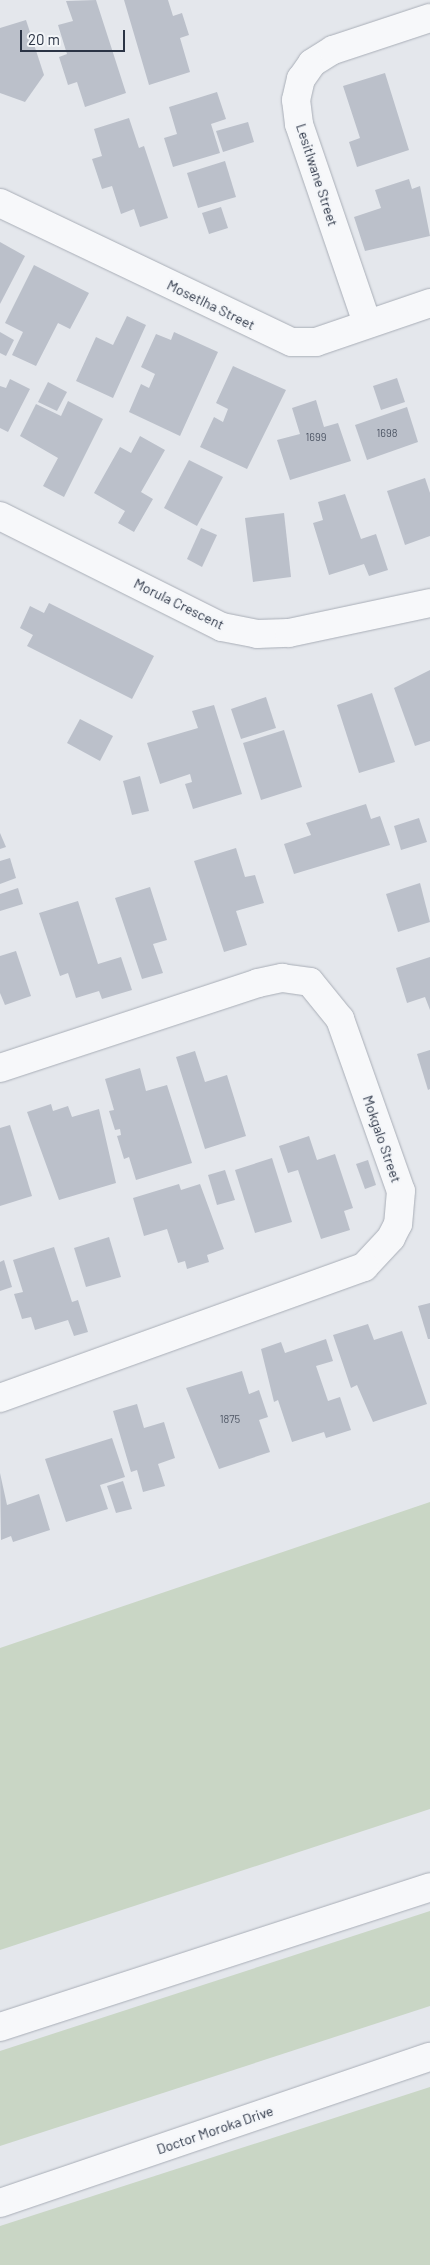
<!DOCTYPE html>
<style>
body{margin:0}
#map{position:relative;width:430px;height:2265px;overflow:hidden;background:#e4e7ec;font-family:Barlow,sans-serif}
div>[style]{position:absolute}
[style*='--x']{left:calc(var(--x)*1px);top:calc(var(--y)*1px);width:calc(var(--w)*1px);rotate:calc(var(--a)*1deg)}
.green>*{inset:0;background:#c9d6c5}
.building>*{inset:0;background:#bbc0ca}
.roads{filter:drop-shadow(0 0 1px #a9aeb7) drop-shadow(0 0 1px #a9aeb7)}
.minor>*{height:28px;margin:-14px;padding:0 14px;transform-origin:14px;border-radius:14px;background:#f7f8fa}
.tertiary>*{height:28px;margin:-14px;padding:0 14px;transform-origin:14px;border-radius:14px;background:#f7f8fa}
span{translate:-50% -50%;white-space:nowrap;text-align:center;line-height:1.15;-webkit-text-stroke:4.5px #f4f6f9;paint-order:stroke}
.number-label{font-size:11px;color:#4f5766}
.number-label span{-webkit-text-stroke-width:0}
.street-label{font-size:14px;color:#2b3445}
.scale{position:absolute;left:20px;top:30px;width:105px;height:22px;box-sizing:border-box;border:2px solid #2b3445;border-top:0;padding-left:6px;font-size:15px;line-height:18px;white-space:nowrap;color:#2b3445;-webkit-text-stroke:4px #f4f6f9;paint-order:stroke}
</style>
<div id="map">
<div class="green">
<div style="clip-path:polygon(430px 1502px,430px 1809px,0 1950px,0 1648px)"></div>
<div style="clip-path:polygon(430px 1911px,430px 2006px,0 2146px,0 2051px)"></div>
<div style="clip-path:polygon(430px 2087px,430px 2265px,0 2265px,0 2226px)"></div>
</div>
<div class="building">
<div style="clip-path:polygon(96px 0,126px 93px,85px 107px,77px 82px,68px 85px,59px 57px,67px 54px,58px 25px,73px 21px,66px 1px)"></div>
<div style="clip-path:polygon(124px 0,168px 0,173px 16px,182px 13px,189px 35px,180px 38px,190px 72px,149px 85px)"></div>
<div style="clip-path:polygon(26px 20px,44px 75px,25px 102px,0 93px,0 28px)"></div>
<div style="clip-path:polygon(385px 73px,409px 150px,357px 167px,349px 142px,360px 138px,343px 86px)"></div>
<div style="clip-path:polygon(217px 92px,226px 119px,211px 124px,220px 153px,173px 167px,164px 138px,177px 134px,169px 107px)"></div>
<div style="clip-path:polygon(129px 118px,139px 148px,144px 146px,168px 218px,140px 227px,134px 209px,121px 214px,112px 186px,102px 189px,92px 159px,102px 156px,94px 129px)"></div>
<div style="clip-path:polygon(248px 122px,254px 142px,223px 152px,216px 131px)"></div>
<div style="clip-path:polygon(225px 161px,236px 197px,198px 208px,187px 173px)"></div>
<div style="clip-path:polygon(409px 179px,412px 189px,420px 186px,430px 236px,365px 251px,354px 217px,381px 208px,375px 190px)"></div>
<div style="clip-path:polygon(221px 207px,228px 228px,209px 234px,202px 213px)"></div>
<div style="clip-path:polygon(0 242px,25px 256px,0 304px)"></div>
<div style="clip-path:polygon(34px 265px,89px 293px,70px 329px,58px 323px,36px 366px,12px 355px,23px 332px,5px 323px)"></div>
<div style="clip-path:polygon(127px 316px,146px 325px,113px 398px,76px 381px,96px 337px,113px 345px)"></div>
<div style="clip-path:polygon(0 332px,14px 340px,6px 356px,0 353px)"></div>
<div style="clip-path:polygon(174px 332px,218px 352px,180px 436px,129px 412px,141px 384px,149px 388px,155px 374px,141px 367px,156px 334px,171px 340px)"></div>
<div style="clip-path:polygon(233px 366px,286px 390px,247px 469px,200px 447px,214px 417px,223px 422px,228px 409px,216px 403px)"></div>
<div style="clip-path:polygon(397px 378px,405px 402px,381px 410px,373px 386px)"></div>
<div style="clip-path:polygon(10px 379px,30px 389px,8px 432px,0 428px,0 386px,6px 388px)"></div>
<div style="clip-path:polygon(48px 382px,67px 392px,57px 411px,38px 402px)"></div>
<div style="clip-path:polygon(316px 400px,324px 427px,338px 423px,351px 461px,290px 480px,277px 440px,300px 434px,292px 408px)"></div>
<div style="clip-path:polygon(68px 401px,103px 419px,64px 497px,43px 486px,58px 458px,20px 436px,36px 404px,61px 416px)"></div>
<div style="clip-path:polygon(407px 407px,418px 442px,367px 460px,355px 425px)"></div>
<div style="clip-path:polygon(140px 436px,165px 450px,141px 492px,153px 499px,134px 532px,118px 523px,125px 511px,94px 493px,120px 447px,131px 453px)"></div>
<div style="clip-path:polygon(189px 460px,223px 477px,197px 526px,164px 508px)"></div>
<div style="clip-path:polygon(425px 478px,430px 493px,430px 536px,405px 545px,387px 491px)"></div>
<div style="clip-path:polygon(345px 494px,361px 539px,376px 534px,388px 570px,369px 576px,364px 564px,329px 575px,313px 523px,323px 520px,318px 502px)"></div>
<div style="clip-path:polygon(284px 513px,291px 577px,253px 582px,245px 518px)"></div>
<div style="clip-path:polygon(201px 528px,217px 535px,202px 567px,187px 559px)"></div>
<div style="clip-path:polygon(49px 603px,154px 656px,132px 699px,27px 646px,33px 635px,20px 628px,30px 606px,44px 613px)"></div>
<div style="clip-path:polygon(430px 670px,430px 741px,415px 746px,394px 688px)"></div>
<div style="clip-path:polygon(372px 693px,395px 762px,359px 773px,337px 705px)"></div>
<div style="clip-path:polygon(266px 697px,276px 728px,241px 739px,231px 709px)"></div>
<div style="clip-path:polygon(214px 705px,242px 794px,193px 809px,185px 784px,192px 782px,190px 774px,160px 784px,147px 743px,198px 728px,192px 711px)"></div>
<div style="clip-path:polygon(80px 719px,113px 736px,100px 761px,67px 743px)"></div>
<div style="clip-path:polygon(284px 730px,302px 787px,261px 800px,243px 743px)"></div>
<div style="clip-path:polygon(140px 776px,149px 811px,132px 815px,123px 781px)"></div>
<div style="clip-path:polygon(366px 804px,371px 819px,380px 816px,390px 845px,294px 874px,284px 844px,311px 835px,306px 823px)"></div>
<div style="clip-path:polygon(419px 818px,427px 842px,401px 850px,394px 826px)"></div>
<div style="clip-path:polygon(0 833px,6px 847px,0 849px)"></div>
<div style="clip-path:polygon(236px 848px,245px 877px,255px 875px,264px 903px,236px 911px,247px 945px,224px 952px,194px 861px)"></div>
<div style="clip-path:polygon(10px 858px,16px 878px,0 884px,0 861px)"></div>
<div style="clip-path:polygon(420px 883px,430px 922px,398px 932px,386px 894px)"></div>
<div style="clip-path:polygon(150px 887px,167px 940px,153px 944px,163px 973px,142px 979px,115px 898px)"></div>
<div style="clip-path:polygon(18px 888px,23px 904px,0 911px,0 894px)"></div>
<div style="clip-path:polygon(78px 901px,98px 964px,121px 957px,132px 990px,102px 999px,99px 991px,76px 998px,68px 973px,60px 976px,39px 913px)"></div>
<div style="clip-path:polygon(16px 951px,31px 996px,5px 1005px,0 993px,0 956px)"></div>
<div style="clip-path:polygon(430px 957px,430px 1010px,425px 997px,407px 1003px,396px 968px)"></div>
<div style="clip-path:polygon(430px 1050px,430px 1089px,428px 1090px,417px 1054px)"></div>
<div style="clip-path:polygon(195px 1051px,205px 1082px,227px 1075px,246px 1136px,205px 1149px,176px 1057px)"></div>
<div style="clip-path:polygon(140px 1068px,146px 1091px,167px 1085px,192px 1163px,136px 1180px,129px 1157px,124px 1159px,117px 1136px,121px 1135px,120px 1129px,115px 1130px,109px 1111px,114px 1110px,105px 1079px)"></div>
<div style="clip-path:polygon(51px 1104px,53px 1111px,68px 1106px,72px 1117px,99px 1109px,116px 1183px,59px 1200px,27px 1112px)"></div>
<div style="clip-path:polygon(10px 1125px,32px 1196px,0 1206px,0 1128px)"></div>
<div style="clip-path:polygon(309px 1136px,317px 1160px,335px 1154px,353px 1208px,344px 1211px,350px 1230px,321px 1239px,298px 1170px,288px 1173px,279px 1146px)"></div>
<div style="clip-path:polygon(272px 1158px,292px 1222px,255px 1233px,235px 1170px)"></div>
<div style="clip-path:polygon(368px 1160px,376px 1185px,365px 1189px,356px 1164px)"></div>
<div style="clip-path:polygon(225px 1170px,235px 1200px,217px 1205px,208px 1175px)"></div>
<div style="clip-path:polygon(179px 1184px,181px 1190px,200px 1184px,224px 1249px,207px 1255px,209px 1262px,187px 1269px,185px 1261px,178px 1263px,167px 1229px,144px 1236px,133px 1198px)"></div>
<div style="clip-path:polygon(109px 1237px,121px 1277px,86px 1287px,74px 1248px)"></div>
<div style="clip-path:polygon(54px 1247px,72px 1302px,78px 1300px,88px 1332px,74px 1336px,68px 1320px,35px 1330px,31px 1317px,22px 1319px,14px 1294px,23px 1292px,13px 1260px)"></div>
<div style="clip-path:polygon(4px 1260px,12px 1287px,0 1291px,0 1262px)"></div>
<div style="clip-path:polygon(430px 1303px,430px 1339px,428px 1339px,418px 1306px)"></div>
<div style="clip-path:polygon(368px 1324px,374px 1340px,402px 1331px,427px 1404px,373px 1422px,357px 1385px,351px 1388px,333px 1335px)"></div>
<div style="clip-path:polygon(326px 1339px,333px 1361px,316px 1366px,328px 1401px,340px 1397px,351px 1430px,326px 1438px,324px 1432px,292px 1442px,278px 1400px,274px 1402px,261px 1349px,281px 1342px,285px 1353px)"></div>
<div style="clip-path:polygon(242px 1371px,249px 1394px,259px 1390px,268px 1417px,259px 1420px,270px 1452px,219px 1469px,186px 1388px)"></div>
<div style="clip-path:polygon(137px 1404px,144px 1428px,164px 1422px,175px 1458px,158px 1464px,165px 1486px,143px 1492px,137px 1470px,131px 1472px,113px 1411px)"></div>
<div style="clip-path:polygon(112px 1438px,125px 1477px,100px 1485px,108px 1509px,66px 1522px,45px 1459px)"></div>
<div style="clip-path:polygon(0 1473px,7px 1505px,39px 1494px,50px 1530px,13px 1542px,11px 1536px,1px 1540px)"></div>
<div style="clip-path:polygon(123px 1481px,132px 1509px,116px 1513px,107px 1486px)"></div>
</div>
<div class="roads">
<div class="minor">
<div style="--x:0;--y:203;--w:323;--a:25.5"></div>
<div style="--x:292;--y:342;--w:24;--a:0"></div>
<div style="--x:316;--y:342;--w:120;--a:-18.9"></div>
<div style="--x:367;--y:323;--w:210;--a:-108.9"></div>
<div style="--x:299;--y:124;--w:24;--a:-97"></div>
<div style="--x:296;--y:100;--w:22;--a:-77"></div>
<div style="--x:301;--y:79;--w:19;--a:-55"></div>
<div style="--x:312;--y:63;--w:25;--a:-32"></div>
<div style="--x:333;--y:50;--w:102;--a:-18.3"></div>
<div style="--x:0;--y:516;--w:248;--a:26.6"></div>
<div style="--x:222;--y:627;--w:36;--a:11"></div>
<div style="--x:257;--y:634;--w:32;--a:-2"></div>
<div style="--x:289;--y:633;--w:144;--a:-12"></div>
<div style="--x:0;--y:1068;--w:272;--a:-18.2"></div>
<div style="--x:258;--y:983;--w:25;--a:-12"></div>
<div style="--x:282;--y:978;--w:28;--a:8"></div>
<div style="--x:310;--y:982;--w:48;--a:51"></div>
<div style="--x:340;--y:1019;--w:182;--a:70.5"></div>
<div style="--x:401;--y:1191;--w:33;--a:95"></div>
<div style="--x:398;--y:1224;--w:16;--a:117"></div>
<div style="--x:391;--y:1238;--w:40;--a:133"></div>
<div style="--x:364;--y:1267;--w:387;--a:160.2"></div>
</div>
<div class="tertiary">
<div style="--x:0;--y:2027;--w:452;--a:-18"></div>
<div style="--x:0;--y:2203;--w:454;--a:-18.8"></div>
</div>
</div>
<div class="number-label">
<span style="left:387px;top:433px">1698</span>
<span style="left:316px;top:437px">1699</span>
<span style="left:230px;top:1419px">1875</span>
</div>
<div class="street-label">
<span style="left:317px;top:175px;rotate:72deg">Lesitlwane Street</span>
<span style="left:211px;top:305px;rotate:26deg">Mosetlha Street</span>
<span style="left:179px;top:604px;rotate:26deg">Morula Crescent</span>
<span style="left:382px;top:1139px;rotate:71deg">Mokgalo Street</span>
<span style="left:215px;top:2130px;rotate:-19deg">Doctor Moroka Drive</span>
</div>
<div class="scale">20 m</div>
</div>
